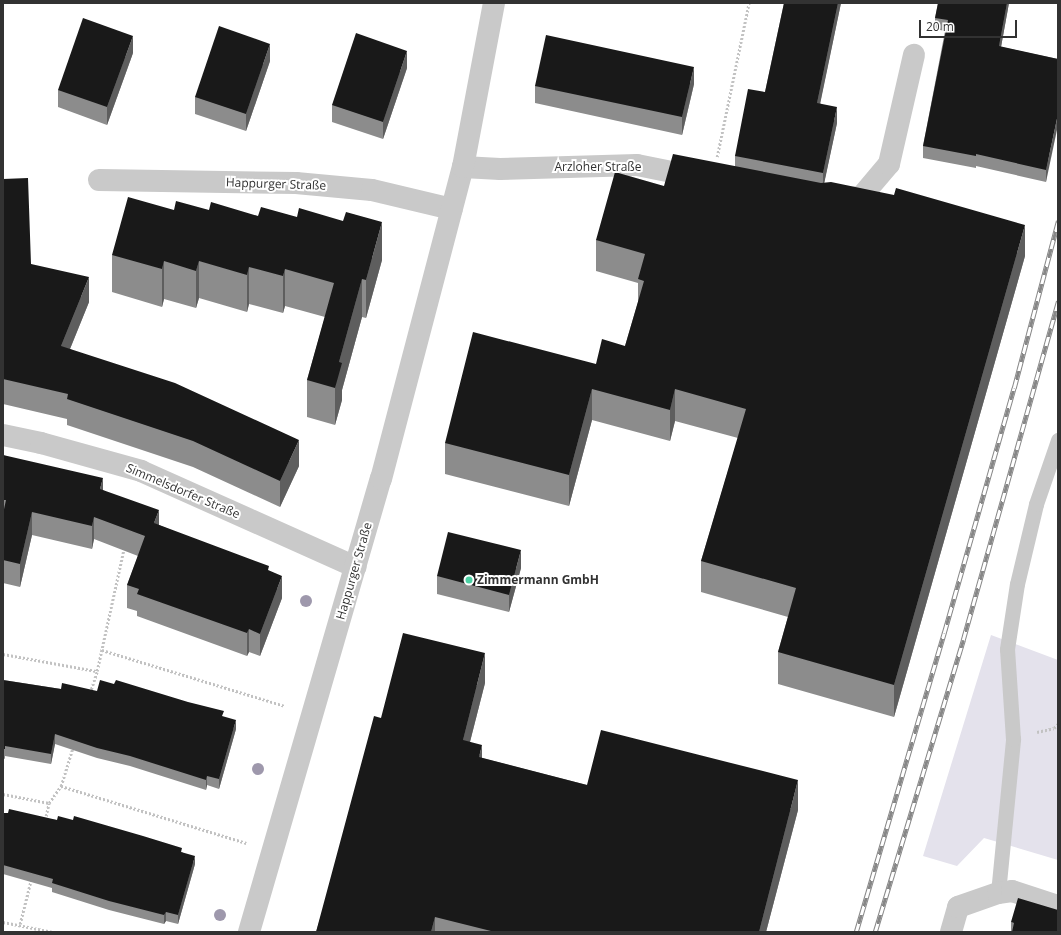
<!DOCTYPE html>
<meta charset="utf-8">
<style>
body{margin:0}
#map{position:relative;width:1061px;height:935px;overflow:hidden;background:#fff;font-family:"Open Sans",sans-serif}
div>[style]{position:absolute}
[style*='--x']{left:calc(var(--x)*1px);top:calc(var(--y)*1px);width:calc(var(--w)*1px);rotate:calc(var(--a)*1deg)}
.green>*{inset:0;background:#e4e2ec}
.path>*{height:2.5px;margin-top:-1.25px;transform-origin:0;background:repeating-linear-gradient(90deg,#c2c2c2 0 2px,transparent 0 4px)}
.lane>*{height:15px;margin:-7.5px;padding:0 7.5px;transform-origin:7.5px;border-radius:7.5px;background:#c9c9c9}
.street>*{height:22px;margin:-11px;padding:0 11px;transform-origin:11px;border-radius:11px;background:#c9c9c9}
.rail>*{height:4.5px;margin-top:-2.25px;transform-origin:0;background:repeating-linear-gradient(90deg,#fff 0 9px,#878787 0 18px);box-sizing:border-box;border-block:1px solid #878787}
.trees>*{width:12px;height:12px;margin:-6px;border-radius:50%;background:#9e98ac}
.wall>*{inset:0;background:#8c8c8c}
.shaded-wall>*{inset:0;background:#5e5e5e}
.building>*{inset:0;background:#191919}
.dots>*{width:11px;height:11px;translate:-50% -50%;box-sizing:border-box;border:2px solid #fff;border-radius:50%}
span{translate:-50% -50%;white-space:nowrap;text-align:center;line-height:1.15;-webkit-text-stroke:4px #fff;paint-order:stroke}
.street-label{font-size:12px;color:#323232}
.poi-label{font-size:12px;color:#323232;font-weight:700}
.left{translate:0 -50%;text-align:left}
.frame{position:absolute;inset:0;border:4px solid #323232;pointer-events:none}
.scale{position:absolute;left:919px;top:20px;width:98px;height:18px;box-sizing:border-box;border:2px solid #323232;border-top:0;padding-left:5px;font-size:12px;line-height:14px;white-space:nowrap;color:#323232;-webkit-text-stroke:3px #fff;paint-order:stroke}
</style>
<div id="map">
<div class="green">
<div style="clip-path:polygon(991px 635px,1058px 660px,1058px 860px,984px 838px,957px 866px,923px 856px)"></div>
</div>
<div class="path">
<div style="--x:717;--y:157;--w:157;--a:-78.3"></div>
<div style="--x:102;--y:650;--w:191;--a:17"></div>
<div style="--x:3;--y:654;--w:96;--a:10.3"></div>
<div style="--x:90;--y:693;--w:23;--a:-72"></div>
<div style="--x:97;--y:671;--w:126;--a:-77.6"></div>
<div style="--x:1037;--y:732;--w:17;--a:-13"></div>
<div style="--x:1054;--y:728;--w:6;--a:-45"></div>
<div style="--x:61;--y:786;--w:194;--a:17.1"></div>
<div style="--x:3;--y:794;--w:47;--a:11.1"></div>
<div style="--x:45;--y:820;--w:17;--a:-77"></div>
<div style="--x:49;--y:803;--w:21;--a:-55"></div>
<div style="--x:61;--y:786;--w:41;--a:-72.9"></div>
<div style="--x:3;--y:922;--w:51;--a:11.3"></div>
<div style="--x:20;--y:924;--w:45;--a:-76"></div>
</div>
<div class="lane">
<div style="--x:998;--y:893;--w:155;--a:-84.4"></div>
<div style="--x:1013;--y:739;--w:90;--a:-93.8"></div>
<div style="--x:1007;--y:649;--w:66;--a:-81.3"></div>
<div style="--x:1017;--y:584;--w:82;--a:-76.6"></div>
<div style="--x:1036;--y:504;--w:68;--a:-71"></div>
</div>
<div class="street">
<div style="--x:463;--y:167;--w:37;--a:3"></div>
<div style="--x:500;--y:169;--w:137;--a:-1.7"></div>
<div style="--x:637;--y:165;--w:61;--a:11.3"></div>
<div style="--x:99;--y:180;--w:197;--a:0.9"></div>
<div style="--x:296;--y:183;--w:76;--a:5.3"></div>
<div style="--x:372;--y:190;--w:82;--a:13.4"></div>
<div style="--x:841;--y:199;--w:20;--a:-6"></div>
<div style="--x:861;--y:197;--w:43;--a:-49.7"></div>
<div style="--x:889;--y:164;--w:112;--a:-77.1"></div>
<div style="--x:3;--y:435;--w:39;--a:12"></div>
<div style="--x:41;--y:443;--w:104;--a:15.6"></div>
<div style="--x:141;--y:471;--w:235;--a:24.1"></div>
<div style="--x:249;--y:932;--w:472;--a:-73.8"></div>
<div style="--x:381;--y:479;--w:323;--a:-75.3"></div>
<div style="--x:463;--y:167;--w:167;--a:-79.3"></div>
<div style="--x:951;--y:932;--w:26;--a:-74"></div>
<div style="--x:958;--y:907;--w:42;--a:-19.3"></div>
<div style="--x:998;--y:893;--w:14;--a:-8"></div>
<div style="--x:1012;--y:891;--w:48;--a:18.1"></div>
</div>
<div class="rail">
<div style="--x:856;--y:932;--w:312;--a:-73.6"></div>
<div style="--x:944;--y:633;--w:255;--a:-74.1"></div>
<div style="--x:1014;--y:388;--w:173;--a:-75.2"></div>
<div style="--x:875;--y:932;--w:305;--a:-73.2"></div>
<div style="--x:963;--y:640;--w:352;--a:-74.3"></div>
</div>
<div class="trees">
<div style="left:306px;top:601px"></div>
<div style="left:258px;top:769px"></div>
<div style="left:220px;top:915px"></div>
</div>
<div class="wall">
<div style="clip-path:polygon(784px 3px,841px 3px,820px 103px,837px 123px,824px 183px,1025px 256px,894px 717px,778px 684px,778px 652px,788px 617px,701px 592px,701px 561px,738px 438px,675px 421px,670px 441px,592px 420px,569px 506px,445px 474px,445px 443px,596px 364px,625px 346px,638px 302px,638px 283px,596px 271px,596px 240px,664px 186px,735px 166px,735px 156px,765px 92px)"></div>
<div style="clip-path:polygon(938px 3px,1009px 3px,1001px 47px,1058px 59px,1046px 182px,976px 166px,976px 168px,923px 158px,923px 146px,945px 31px,935px 29px,935px 18px)"></div>
<div style="clip-path:polygon(133px 53px,107px 125px,58px 107px,58px 90px)"></div>
<div style="clip-path:polygon(270px 61px,246px 131px,195px 114px,195px 97px)"></div>
<div style="clip-path:polygon(407px 68px,383px 139px,332px 122px,332px 105px)"></div>
<div style="clip-path:polygon(694px 84px,682px 135px,535px 103px,535px 86px)"></div>
<div style="clip-path:polygon(3px 179px,31px 264px,89px 302px,70px 349px,299px 466px,280px 507px,193px 467px,67px 425px,67px 419px,3px 404px)"></div>
<div style="clip-path:polygon(174px 210px,382px 260px,366px 318px,362px 317px,342px 390px,342px 400px,335px 425px,307px 417px,307px 380px,325px 317px,285px 306px,283px 313px,249px 304px,247px 312px,199px 298px,196px 308px,164px 299px,162px 307px,112px 292px,112px 255px)"></div>
<div style="clip-path:polygon(3px 455px,103px 490px,159px 525px,269px 571px,282px 598px,260px 656px,249px 652px,247px 656px,137px 616px,137px 611px,127px 608px,127px 585px,138px 556px,94px 539px,92px 549px,32px 535px,20px 587px,3px 583px)"></div>
<div style="clip-path:polygon(521px 568px,509px 612px,437px 594px,437px 576px)"></div>
<div style="clip-path:polygon(3px 680px,61px 689px,236px 729px,219px 789px,207px 785px,206px 790px,130px 766px,97px 758px,55px 744px,51px 764px,5px 756px,5px 759px,3px 758px)"></div>
<div style="clip-path:polygon(485px 683px,470px 742px,482px 758px,587px 785px,798px 810px,766px 932px,316px 932px,381px 718px)"></div>
<div style="clip-path:polygon(3px 813px,57px 820px,182px 852px,195px 864px,178px 924px,166px 921px,164px 924px,109px 910px,52px 892px,52px 888px,3px 874px)"></div>
<div style="clip-path:polygon(1011px 922px,1058px 932px,1011px 932px)"></div>
</div>
<div class="shaded-wall">
<div style="clip-path:polygon(838px 3px,841px 3px,817px 119px,817px 103px)"></div>
<div style="clip-path:polygon(1007px 3px,1009px 3px,999px 58px,999px 46px)"></div>
<div style="clip-path:polygon(133px 36px,133px 53px,107px 125px,107px 107px)"></div>
<div style="clip-path:polygon(270px 44px,270px 61px,246px 131px,246px 114px)"></div>
<div style="clip-path:polygon(407px 51px,407px 68px,383px 139px,383px 122px)"></div>
<div style="clip-path:polygon(694px 67px,694px 84px,682px 135px,682px 117px)"></div>
<div style="clip-path:polygon(837px 107px,837px 123px,823px 189px,823px 173px)"></div>
<div style="clip-path:polygon(1058px 114px,1058px 125px,1046px 182px,1046px 170px)"></div>
<div style="clip-path:polygon(382px 222px,382px 260px,366px 318px,366px 280px)"></div>
<div style="clip-path:polygon(1025px 225px,1025px 256px,894px 717px,894px 685px)"></div>
<div style="clip-path:polygon(164px 261px,164px 299px,162px 307px,162px 269px)"></div>
<div style="clip-path:polygon(199px 261px,199px 298px,196px 308px,196px 271px)"></div>
<div style="clip-path:polygon(249px 267px,249px 304px,247px 312px,247px 275px)"></div>
<div style="clip-path:polygon(285px 269px,285px 306px,283px 313px,283px 276px)"></div>
<div style="clip-path:polygon(89px 277px,89px 302px,61px 371px,61px 346px)"></div>
<div style="clip-path:polygon(362px 279px,362px 317px,342px 390px,342px 400px,335px 425px,335px 388px,339px 362px)"></div>
<div style="clip-path:polygon(592px 389px,592px 420px,569px 506px,569px 475px)"></div>
<div style="clip-path:polygon(675px 389px,675px 421px,670px 441px,670px 410px)"></div>
<div style="clip-path:polygon(299px 440px,299px 466px,280px 507px,280px 481px)"></div>
<div style="clip-path:polygon(103px 478px,103px 500px,100px 489px)"></div>
<div style="clip-path:polygon(159px 510px,159px 533px,154px 523px)"></div>
<div style="clip-path:polygon(32px 512px,32px 535px,20px 587px,20px 564px)"></div>
<div style="clip-path:polygon(94px 517px,94px 539px,92px 549px,92px 526px)"></div>
<div style="clip-path:polygon(521px 550px,521px 568px,509px 612px,509px 595px)"></div>
<div style="clip-path:polygon(282px 576px,282px 598px,260px 656px,260px 634px)"></div>
<div style="clip-path:polygon(249px 629px,249px 652px,247px 656px,247px 633px)"></div>
<div style="clip-path:polygon(485px 653px,485px 683px,463px 769px,463px 740px)"></div>
<div style="clip-path:polygon(236px 720px,236px 729px,219px 789px,219px 779px)"></div>
<div style="clip-path:polygon(55px 734px,55px 744px,51px 764px,51px 754px)"></div>
<div style="clip-path:polygon(482px 745px,482px 774px,479px 757px)"></div>
<div style="clip-path:polygon(207px 776px,207px 785px,206px 790px,206px 780px)"></div>
<div style="clip-path:polygon(798px 780px,798px 810px,766px 932px,759px 932px)"></div>
<div style="clip-path:polygon(195px 856px,195px 864px,178px 924px,178px 915px)"></div>
<div style="clip-path:polygon(166px 912px,166px 921px,164px 924px,164px 915px)"></div>
<div style="clip-path:polygon(435px 917px,435px 932px,431px 932px)"></div>
</div>
<div class="building">
<div style="clip-path:polygon(784px 3px,838px 3px,817px 103px,837px 107px,823px 173px,735px 156px,748px 89px,765px 92px)"></div>
<div style="clip-path:polygon(938px 3px,1007px 3px,999px 46px,1058px 59px,1058px 114px,1046px 170px,976px 154px,976px 156px,923px 146px,948px 20px,935px 18px)"></div>
<div style="clip-path:polygon(83px 18px,133px 36px,107px 107px,58px 90px)"></div>
<div style="clip-path:polygon(219px 26px,270px 44px,246px 114px,195px 97px)"></div>
<div style="clip-path:polygon(356px 33px,407px 51px,383px 122px,332px 105px)"></div>
<div style="clip-path:polygon(546px 35px,694px 67px,682px 117px,535px 86px)"></div>
<div style="clip-path:polygon(673px 154px,821px 183px,831px 182px,894px 195px,896px 188px,1025px 225px,894px 685px,778px 652px,796px 588px,701px 561px,746px 409px,675px 389px,670px 410px,592px 389px,569px 475px,445px 443px,473px 332px,596px 364px,602px 339px,625px 346px,644px 281px,638px 279px,645px 254px,596px 240px,615px 172px,664px 186px)"></div>
<div style="clip-path:polygon(28px 178px,31px 264px,89px 277px,61px 346px,175px 383px,299px 440px,280px 481px,193px 441px,67px 399px,68px 394px,3px 379px,3px 179px)"></div>
<div style="clip-path:polygon(128px 197px,174px 210px,176px 201px,209px 210px,211px 202px,258px 216px,261px 207px,297px 217px,299px 208px,343px 221px,346px 212px,382px 222px,366px 280px,362px 279px,339px 362px,342px 363px,335px 388px,307px 380px,334px 283px,285px 269px,283px 276px,249px 267px,247px 275px,199px 261px,196px 271px,164px 261px,162px 269px,112px 255px)"></div>
<div style="clip-path:polygon(3px 455px,103px 478px,100px 489px,159px 510px,154px 523px,269px 566px,268px 570px,282px 576px,260px 634px,249px 629px,247px 633px,137px 594px,139px 589px,127px 585px,145px 536px,94px 517px,92px 526px,32px 512px,20px 564px,3px 560px,3px 514px,6px 500px,3px 500px)"></div>
<div style="clip-path:polygon(448px 532px,521px 550px,509px 595px,437px 576px)"></div>
<div style="clip-path:polygon(403px 633px,485px 653px,463px 740px,482px 745px,479px 757px,587px 785px,601px 730px,798px 780px,759px 932px,495px 932px,435px 917px,431px 932px,316px 932px,374px 716px,381px 718px)"></div>
<div style="clip-path:polygon(3px 680px,61px 689px,62px 683px,97px 691px,100px 680px,114px 684px,116px 680px,188px 702px,224px 711px,222px 716px,236px 720px,219px 779px,207px 776px,206px 780px,130px 756px,97px 748px,55px 734px,51px 754px,5px 746px,5px 749px,3px 749px)"></div>
<div style="clip-path:polygon(9px 809px,57px 820px,58px 816px,73px 820px,74px 816px,143px 836px,182px 848px,181px 852px,195px 856px,178px 915px,166px 912px,164px 915px,109px 901px,52px 883px,53px 879px,3px 865px,3px 813px,8px 813px)"></div>
<div style="clip-path:polygon(1018px 898px,1058px 910px,1058px 932px,1012px 932px,1014px 923px,1011px 922px)"></div>
</div>
<div class="dots">
<div style="left:469px;top:580px;background:#4cd1a4"></div>
</div>
<div class="street-label">
<span style="left:598px;top:167px">Arzloher Straße</span>
<span style="left:276px;top:184px;rotate:2deg">Happurger Straße</span>
<span style="left:183px;top:491px;rotate:23deg">Simmelsdorfer Straße</span>
<span style="left:354px;top:571px;rotate:-74deg">Happurger Straße</span>
</div>
<div class="poi-label">
<span class="left" style="left:477px;top:580px">Zimmermann GmbH</span>
</div>
<div class="frame"></div>
<div class="scale">20 m</div>
</div>
